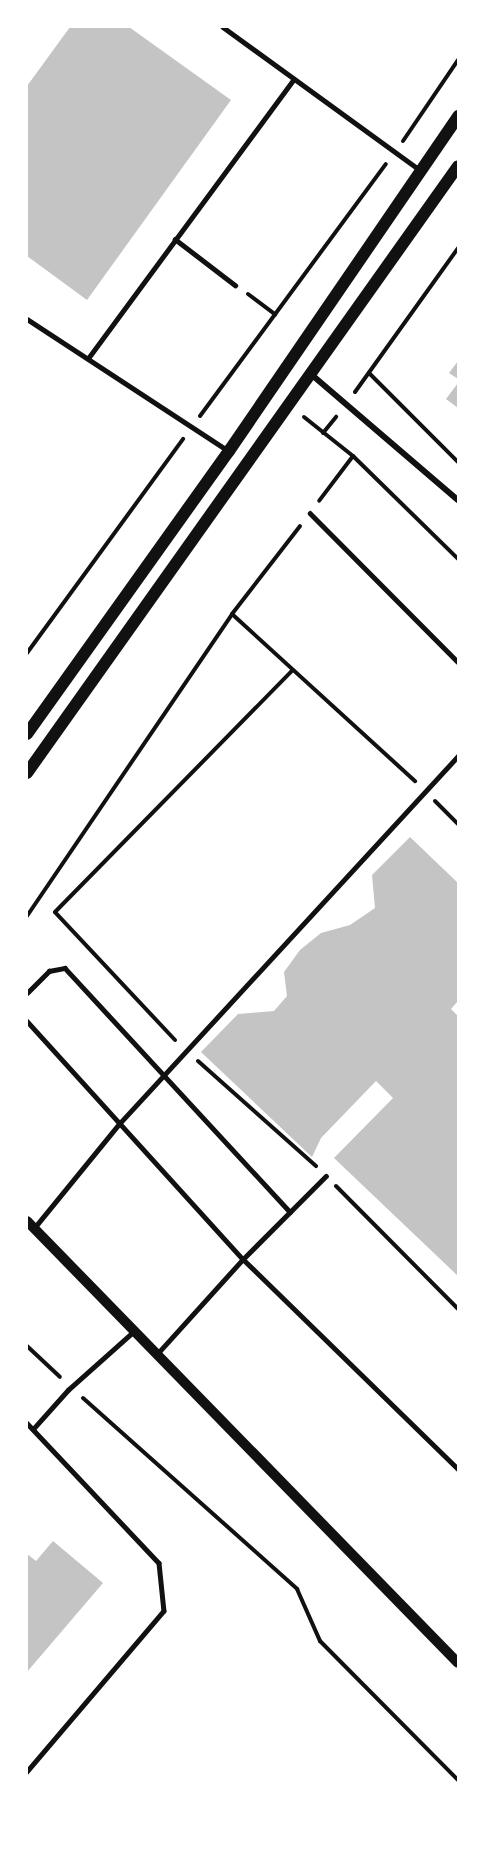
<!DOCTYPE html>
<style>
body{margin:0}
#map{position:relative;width:485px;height:1873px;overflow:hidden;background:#fff;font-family:"Fira Sans Condensed",sans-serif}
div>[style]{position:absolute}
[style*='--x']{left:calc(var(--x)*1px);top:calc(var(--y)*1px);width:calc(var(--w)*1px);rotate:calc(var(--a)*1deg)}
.building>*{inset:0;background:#c4c4c4}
.path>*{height:4px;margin:-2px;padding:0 2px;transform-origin:2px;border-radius:2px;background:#111}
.service>*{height:4.5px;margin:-2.25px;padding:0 2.25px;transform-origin:2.25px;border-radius:2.25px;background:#111}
.minor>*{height:6px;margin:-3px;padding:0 3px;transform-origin:3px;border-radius:3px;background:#111}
.tertiary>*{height:10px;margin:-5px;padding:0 5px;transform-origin:5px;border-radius:5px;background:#111}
.secondary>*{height:12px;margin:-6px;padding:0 6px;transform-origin:6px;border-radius:6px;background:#111}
span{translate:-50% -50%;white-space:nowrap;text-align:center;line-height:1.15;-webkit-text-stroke:5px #fff;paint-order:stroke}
.frame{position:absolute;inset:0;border:28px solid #fff;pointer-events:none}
</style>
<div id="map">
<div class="building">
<div style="clip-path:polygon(70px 27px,129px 27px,231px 100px,87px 300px,27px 256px,27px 86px)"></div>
<div style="clip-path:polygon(458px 361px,458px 379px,449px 373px)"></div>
<div style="clip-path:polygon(458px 383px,458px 408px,446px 399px)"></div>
<div style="clip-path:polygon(410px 837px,458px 883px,458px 1001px,451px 1009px,458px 1016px,458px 1276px,334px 1158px,393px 1098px,376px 1081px,321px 1138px,312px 1157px,201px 1052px,238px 1014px,274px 1011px,287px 996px,284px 972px,300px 950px,321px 933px,350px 925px,375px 908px,372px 875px)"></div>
<div style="clip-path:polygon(53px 1541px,103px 1583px,27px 1672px,27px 1554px,36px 1561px)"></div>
</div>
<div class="path">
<div style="--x:403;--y:141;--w:98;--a:-55.8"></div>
<div style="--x:248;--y:294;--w:34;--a:37"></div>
<div style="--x:369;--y:373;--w:126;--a:45"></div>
<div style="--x:355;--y:392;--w:177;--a:-54.4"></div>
<div style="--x:200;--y:416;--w:313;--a:-53.6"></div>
<div style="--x:304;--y:417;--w:63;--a:38.5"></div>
<div style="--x:353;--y:456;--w:56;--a:127.1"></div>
<div style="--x:323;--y:433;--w:21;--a:-51"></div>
<div style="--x:353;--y:456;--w:147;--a:44.4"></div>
<div style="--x:232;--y:614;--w:248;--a:42.4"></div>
<div style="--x:27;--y:653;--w:265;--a:-53.9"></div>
<div style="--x:435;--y:801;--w:33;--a:45"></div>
<div style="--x:27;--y:916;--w:365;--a:-55.8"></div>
<div style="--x:232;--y:614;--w:111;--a:-52.3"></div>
<div style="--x:175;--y:1040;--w:175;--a:-133.2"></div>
<div style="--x:55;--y:912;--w:339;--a:-45.5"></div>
<div style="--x:198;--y:1061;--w:158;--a:41.7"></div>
<div style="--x:336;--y:1186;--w:173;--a:45.2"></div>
<div style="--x:27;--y:1346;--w:45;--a:43.2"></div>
<div style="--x:83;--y:1398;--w:287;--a:41.7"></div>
<div style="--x:297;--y:1589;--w:57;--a:66.1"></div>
<div style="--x:320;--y:1641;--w:196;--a:45.2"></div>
</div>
<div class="service">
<div style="--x:223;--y:27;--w:243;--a:36"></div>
<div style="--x:175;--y:239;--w:76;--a:37.5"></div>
<div style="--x:27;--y:319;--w:239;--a:33.2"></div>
<div style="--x:89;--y:357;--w:345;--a:-53.6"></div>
<div style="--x:310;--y:513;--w:210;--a:45.2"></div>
<div style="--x:27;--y:993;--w:31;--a:-45"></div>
<div style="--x:49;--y:971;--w:16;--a:-11"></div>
<div style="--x:65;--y:968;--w:332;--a:47.3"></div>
<div style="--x:27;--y:1021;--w:321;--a:47.8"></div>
<div style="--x:243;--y:1259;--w:301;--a:44.3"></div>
<div style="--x:35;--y:1227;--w:133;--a:-50.8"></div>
<div style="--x:119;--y:1124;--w:500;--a:-47.35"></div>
<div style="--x:158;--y:1353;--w:127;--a:-47.9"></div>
<div style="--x:243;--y:1259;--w:117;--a:-45"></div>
<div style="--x:27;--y:1423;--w:192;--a:46.7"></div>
<div style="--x:159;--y:1563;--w:48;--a:84.1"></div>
<div style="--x:164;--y:1611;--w:211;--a:130.4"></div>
<div style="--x:34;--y:1428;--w:51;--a:-48.2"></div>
<div style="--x:68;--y:1390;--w:87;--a:-41.7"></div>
</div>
<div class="minor">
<div style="--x:312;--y:375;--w:192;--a:40.6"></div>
</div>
<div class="tertiary">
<div style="--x:27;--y:1221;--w:617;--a:45.72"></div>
</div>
<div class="secondary">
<div style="--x:27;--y:734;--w:348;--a:-54.5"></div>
<div style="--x:229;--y:451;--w:406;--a:-55.6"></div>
<div style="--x:27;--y:773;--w:744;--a:-54.62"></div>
</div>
<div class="frame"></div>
</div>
